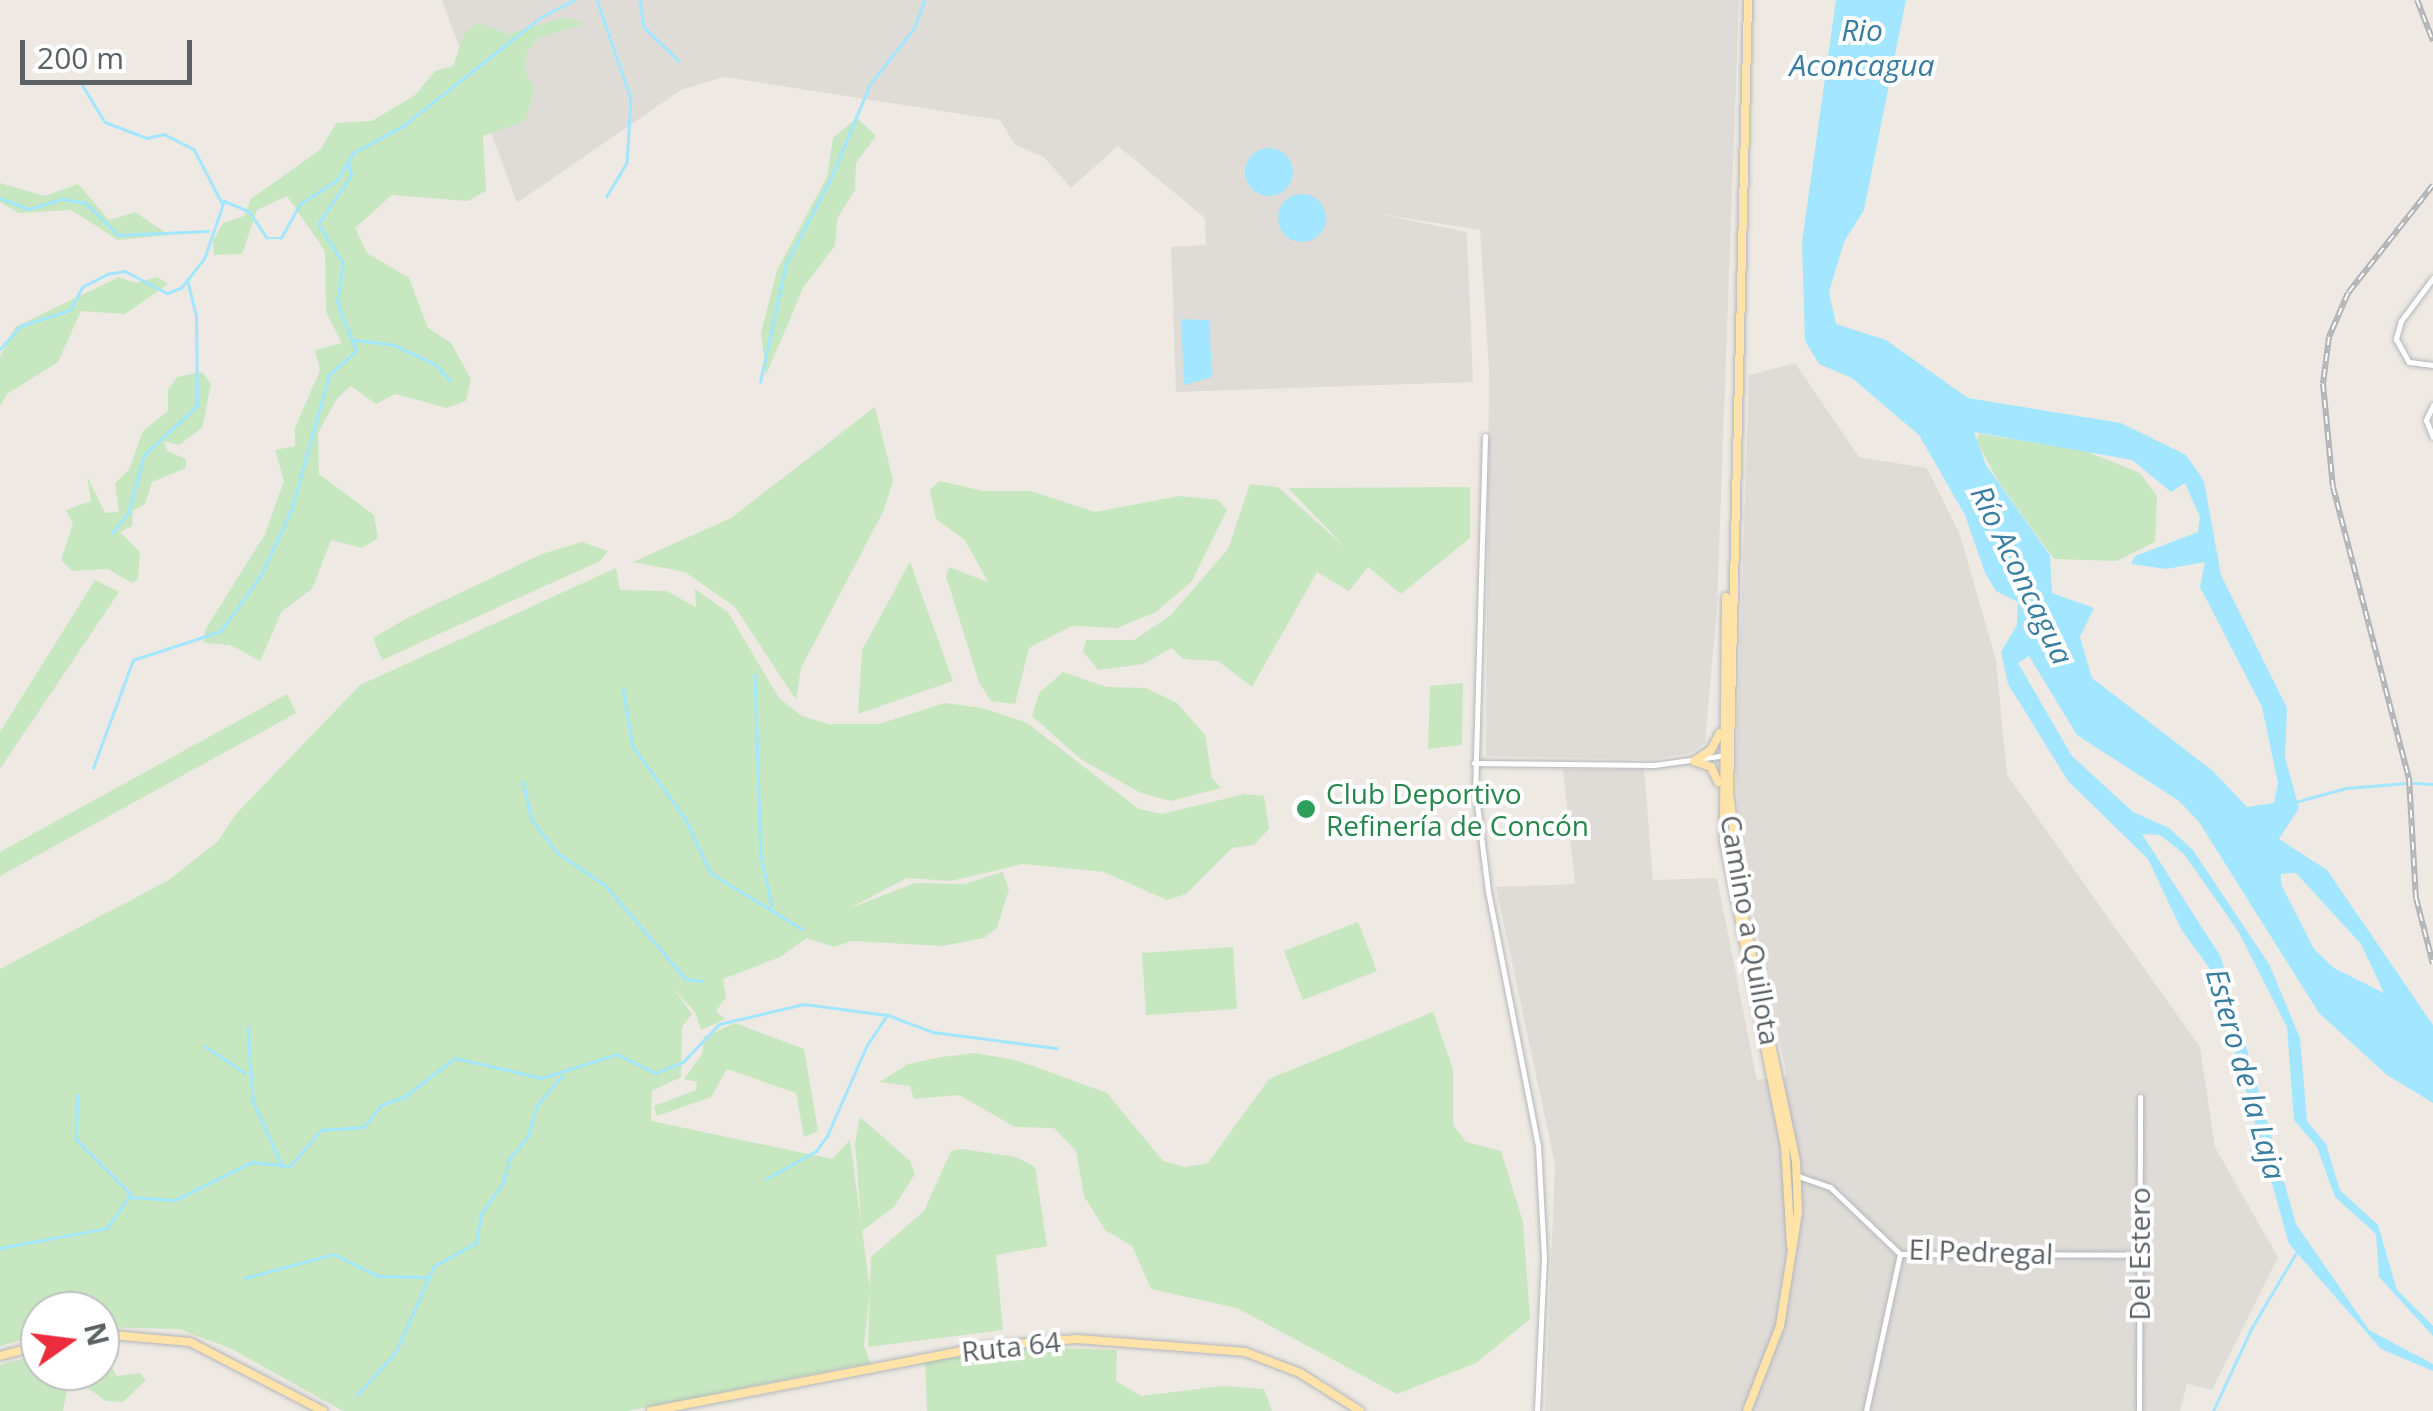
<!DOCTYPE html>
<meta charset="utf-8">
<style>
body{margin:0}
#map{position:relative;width:2433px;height:1411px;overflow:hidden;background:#eeeae3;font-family:"Open Sans",sans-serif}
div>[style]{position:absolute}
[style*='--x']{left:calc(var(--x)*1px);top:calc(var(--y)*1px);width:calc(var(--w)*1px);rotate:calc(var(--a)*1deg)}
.industrial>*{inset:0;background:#dfdcd8}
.green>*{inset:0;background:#c6e7bf}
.water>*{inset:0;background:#a3e6ff}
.round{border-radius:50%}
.stream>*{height:2.5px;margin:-1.25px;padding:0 1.25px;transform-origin:1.25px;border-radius:1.25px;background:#a3e6ff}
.roads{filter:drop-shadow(0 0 2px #b4b7bb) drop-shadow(0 0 2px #b4b7bb)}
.minor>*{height:5px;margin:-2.5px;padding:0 2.5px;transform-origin:2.5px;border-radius:2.5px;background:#fff}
.primary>*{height:8px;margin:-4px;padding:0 4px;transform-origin:4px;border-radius:4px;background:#ffe3a8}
.rail>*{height:6px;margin-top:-3px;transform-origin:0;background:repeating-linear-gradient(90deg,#fff 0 8px,#b2b3b4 0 16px);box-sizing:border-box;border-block:2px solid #b2b3b4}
.dots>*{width:28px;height:28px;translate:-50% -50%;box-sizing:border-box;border:5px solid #fff;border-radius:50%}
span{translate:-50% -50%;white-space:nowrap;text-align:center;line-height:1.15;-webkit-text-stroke:8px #fff;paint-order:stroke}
.leisure-label{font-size:28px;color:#27864d}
.left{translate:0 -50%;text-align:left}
.street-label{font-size:28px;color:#5b6164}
.water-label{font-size:30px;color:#397da1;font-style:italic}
.north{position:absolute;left:20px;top:1291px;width:100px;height:100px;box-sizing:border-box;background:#fff;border:2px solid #bdc0c1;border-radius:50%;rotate:76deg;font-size:28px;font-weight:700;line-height:40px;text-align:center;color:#5b6164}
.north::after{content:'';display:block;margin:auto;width:35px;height:45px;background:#ec2c3c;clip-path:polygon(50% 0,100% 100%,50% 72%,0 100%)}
.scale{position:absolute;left:20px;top:40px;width:172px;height:45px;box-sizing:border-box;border:5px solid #5b6164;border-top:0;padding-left:12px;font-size:30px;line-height:35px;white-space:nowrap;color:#5b6164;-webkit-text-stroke:8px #fff;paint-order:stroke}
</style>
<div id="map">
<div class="industrial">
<div style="clip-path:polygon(442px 0,1739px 0,1717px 607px,1705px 743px,1691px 753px,1653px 759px,1486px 756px,1489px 371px,1480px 230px,1374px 213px,1467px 232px,1473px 382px,1176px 392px,1171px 247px,1206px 245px,1205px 218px,1118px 146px,1071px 188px,1044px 157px,1015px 145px,1000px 120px,724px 77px,681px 90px,517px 203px)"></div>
<div style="clip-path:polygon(1795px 363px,1859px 457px,1927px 468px,1960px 535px,1996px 660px,2007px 775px,2200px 1047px,2215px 1147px,2278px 1257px,2212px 1390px,2187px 1384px,2180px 1411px,1545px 1411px,1555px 1165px,1496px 887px,1575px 884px,1563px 770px,1644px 769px,1653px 880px,1717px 878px,1757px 1080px,1787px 1076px,1742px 857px,1736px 775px,1749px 375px)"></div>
</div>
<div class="green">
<div style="clip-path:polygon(566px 17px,584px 24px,539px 38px,527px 52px,525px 72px,535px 88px,525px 121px,483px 136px,486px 191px,468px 201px,392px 195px,355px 228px,367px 253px,409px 278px,428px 328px,451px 343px,471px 379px,466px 401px,447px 408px,395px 394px,376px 404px,351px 386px,338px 397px,318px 433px,319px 474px,374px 515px,378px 538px,362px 548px,331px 540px,312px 589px,282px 611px,260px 661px,230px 645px,204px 643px,205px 630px,265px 534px,284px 481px,275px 450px,295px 446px,295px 428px,320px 370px,315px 350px,342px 343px,326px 312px,325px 251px,287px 196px,257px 210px,242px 254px,214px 255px,213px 240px,223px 223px,244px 216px,251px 199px,321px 149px,336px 123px,372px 121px,415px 95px,435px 71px,453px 66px,465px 32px,477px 23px,508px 34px)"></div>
<div style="clip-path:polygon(857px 118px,876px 136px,856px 163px,855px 190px,837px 219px,835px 246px,804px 286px,766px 375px,761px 333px,777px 270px,827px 177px,833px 138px)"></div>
<div style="clip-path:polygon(0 183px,45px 196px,78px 184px,109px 220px,135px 212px,169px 235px,118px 240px,71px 210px,19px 213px,0 202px)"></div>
<div style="clip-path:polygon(119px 277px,136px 283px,157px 277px,168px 284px,125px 314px,81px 311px,58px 362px,7px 394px,0 406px,0 357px,15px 327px)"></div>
<div style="clip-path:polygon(202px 372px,211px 384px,202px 428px,179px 445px,164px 441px,167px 451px,186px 459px,186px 468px,152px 482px,145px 504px,133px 511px,132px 526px,120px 532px,140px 552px,138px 579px,132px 583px,108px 569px,72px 571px,61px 560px,73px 524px,66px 510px,91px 501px,87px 476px,105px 513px,119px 512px,115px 483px,129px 470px,143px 431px,168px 411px,168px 390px,177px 377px)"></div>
<div style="clip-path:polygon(875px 407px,893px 480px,884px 510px,801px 668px,796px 700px,735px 607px,685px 572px,633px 562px,731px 518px)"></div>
<div style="clip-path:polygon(1980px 434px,2085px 451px,2140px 473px,2157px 496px,2155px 542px,2117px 561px,2054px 559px,1998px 481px,1976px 440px)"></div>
<div style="clip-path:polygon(939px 481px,983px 491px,1031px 491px,1095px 512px,1180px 496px,1218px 500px,1227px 510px,1192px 581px,1156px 612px,1117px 628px,1072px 626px,1029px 648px,1015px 704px,991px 701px,979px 682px,946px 576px,949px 567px,988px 582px,965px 540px,936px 519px,930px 490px)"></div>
<div style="clip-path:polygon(1250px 484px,1278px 487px,1347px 549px,1288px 488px,1470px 487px,1470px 538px,1401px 594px,1368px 567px,1349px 591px,1317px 572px,1252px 687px,1218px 661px,1183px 659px,1172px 648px,1143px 664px,1098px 670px,1083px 651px,1086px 640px,1134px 640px,1171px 615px,1228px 549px)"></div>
<div style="clip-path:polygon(582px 542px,608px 551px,600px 561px,382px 660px,373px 638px,407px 618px,542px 554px)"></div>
<div style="clip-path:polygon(910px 562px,953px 681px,858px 714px,862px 650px)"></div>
<div style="clip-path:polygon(616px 568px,620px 590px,666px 591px,696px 607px,695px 589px,728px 612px,779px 698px,802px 716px,828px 724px,879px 724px,945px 703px,982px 708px,1027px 723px,1139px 809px,1162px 814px,1245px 794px,1264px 796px,1269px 829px,1254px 845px,1232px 848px,1186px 894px,1167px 900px,1104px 872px,1023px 864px,951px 881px,907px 878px,848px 909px,915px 883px,964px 884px,1002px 872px,1009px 889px,997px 928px,984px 938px,942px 946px,852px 941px,834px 947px,807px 938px,780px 957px,723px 979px,726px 997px,716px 1011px,725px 1019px,701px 1030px,695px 1012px,673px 988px,692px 1014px,682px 1027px,681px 1077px,652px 1091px,651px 1121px,832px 1159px,850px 1140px,870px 1289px,864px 1345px,870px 1363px,627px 1411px,343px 1411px,230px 1348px,179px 1329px,100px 1327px,100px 1311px,40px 1311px,40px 1335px,0 1346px,0 969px,169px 880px,218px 841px,236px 814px,360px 685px)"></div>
<div style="clip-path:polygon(95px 580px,119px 592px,0 769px,0 732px)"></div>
<div style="clip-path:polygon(1063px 672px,1107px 687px,1146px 688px,1177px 703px,1205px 735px,1212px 778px,1221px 788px,1171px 801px,1141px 793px,1082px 760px,1032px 716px,1039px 693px)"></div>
<div style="clip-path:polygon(1463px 683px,1462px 745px,1428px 749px,1430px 686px)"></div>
<div style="clip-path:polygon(287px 694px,296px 713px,0 876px,0 852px)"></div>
<div style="clip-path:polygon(1358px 922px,1377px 971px,1303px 1000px,1284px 951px)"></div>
<div style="clip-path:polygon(1233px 947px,1237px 1009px,1146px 1015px,1142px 953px)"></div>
<div style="clip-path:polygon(1433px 1012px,1453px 1069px,1453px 1125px,1466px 1142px,1501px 1151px,1523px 1222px,1530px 1319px,1476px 1363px,1397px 1394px,1237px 1308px,1151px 1289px,1132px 1246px,1105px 1230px,1084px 1196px,1076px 1151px,1054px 1128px,1015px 1127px,959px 1095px,914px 1099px,910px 1086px,880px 1082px,908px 1064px,942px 1057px,975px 1053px,1019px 1061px,1107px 1093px,1163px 1161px,1185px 1167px,1208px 1163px,1269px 1079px)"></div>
<div style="clip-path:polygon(735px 1023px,804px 1049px,818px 1131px,804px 1137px,796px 1093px,727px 1069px,711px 1097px,657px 1116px,654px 1106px,696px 1090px,697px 1082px,684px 1079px,702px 1054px,704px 1037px)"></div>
<div style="clip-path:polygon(860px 1117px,910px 1161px,915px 1174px,894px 1207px,862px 1231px,855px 1143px)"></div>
<div style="clip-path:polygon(962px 1149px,1016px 1157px,1035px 1167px,1047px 1246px,996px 1255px,1003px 1330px,868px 1347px,871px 1257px,924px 1211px,951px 1151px)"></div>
<div style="clip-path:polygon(1026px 1347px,1117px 1350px,1116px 1381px,1141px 1396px,1223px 1386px,1264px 1389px,1272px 1411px,927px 1411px,925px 1361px)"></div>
<div style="clip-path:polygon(100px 1349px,117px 1376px,140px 1373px,146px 1380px,123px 1402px,106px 1401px,83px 1385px,67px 1391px,63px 1411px,0 1411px,0 1365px,40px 1354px,40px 1371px,100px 1371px)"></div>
</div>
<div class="water">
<div style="clip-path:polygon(evenodd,1836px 0,1906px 0,1864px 210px,1844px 242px,1829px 292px,1836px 324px,1886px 340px,1968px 398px,2121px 423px,2186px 455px,2204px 481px,2221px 575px,2287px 708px,2285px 757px,2299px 808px,2279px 839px,2327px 870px,2433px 1025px,2433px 1103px,2387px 1075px,2319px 1013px,2199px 822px,2179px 801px,2077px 735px,2029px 656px,2018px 663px,2072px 756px,2133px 812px,2169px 828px,2193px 850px,2269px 964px,2300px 1038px,2307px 1121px,2326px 1144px,2340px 1190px,2378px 1225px,2397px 1290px,2433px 1326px,2433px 1336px,2379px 1277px,2376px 1234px,2335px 1197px,2317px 1147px,2294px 1120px,2287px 1027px,2238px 931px,2184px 854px,2160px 835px,2142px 834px,2221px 957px,2296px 1224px,2369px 1330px,2433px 1364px,2433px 1371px,2381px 1349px,2289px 1244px,2213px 973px,2181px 929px,2148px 859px,2068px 781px,2008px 684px,2001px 652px,2017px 625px,2018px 602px,1996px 591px,1985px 573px,1965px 515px,1919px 435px,1852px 378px,1819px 364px,1805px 341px,1802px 242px,1836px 0,1974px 432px,2132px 460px,2171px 492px,2185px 483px,2200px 517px,2198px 532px,2135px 556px,2131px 564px,2166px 569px,2205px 562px,2200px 587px,2262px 707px,2278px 783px,2274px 803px,2247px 807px,2213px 771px,2092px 678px,2080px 637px,2094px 608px,2052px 593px,2050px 555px,1986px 465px,1974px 432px,1836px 0,2296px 873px,2361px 944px,2384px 993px,2334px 968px,2314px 949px,2281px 884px,2281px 874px,2296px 873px)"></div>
<div class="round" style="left:1245px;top:148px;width:48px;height:48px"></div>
<div class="round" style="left:1278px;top:194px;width:48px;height:48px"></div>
<div style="clip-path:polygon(1181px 319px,1209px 320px,1212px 377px,1184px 385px)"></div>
</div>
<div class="stream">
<div style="--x:597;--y:0;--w:105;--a:71"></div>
<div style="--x:631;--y:99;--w:64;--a:93.6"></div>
<div style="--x:627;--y:163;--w:39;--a:121"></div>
<div style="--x:640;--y:0;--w:27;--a:82"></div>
<div style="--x:644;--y:27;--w:49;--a:44.2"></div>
<div style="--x:80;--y:81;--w:48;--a:58.6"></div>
<div style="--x:105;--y:122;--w:45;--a:20.9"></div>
<div style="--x:147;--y:138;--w:17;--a:-13"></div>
<div style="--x:164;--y:134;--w:34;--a:27"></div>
<div style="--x:194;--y:149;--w:61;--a:62.6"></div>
<div style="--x:0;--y:198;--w:31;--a:21"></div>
<div style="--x:29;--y:209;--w:34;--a:-17"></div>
<div style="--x:62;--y:199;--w:24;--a:9"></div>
<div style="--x:86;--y:203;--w:45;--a:45"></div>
<div style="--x:118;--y:235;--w:90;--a:-2.5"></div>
<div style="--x:355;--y:340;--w:39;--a:7"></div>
<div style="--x:394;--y:345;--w:45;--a:24.9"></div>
<div style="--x:435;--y:364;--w:22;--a:47"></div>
<div style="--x:0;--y:349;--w:31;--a:-48"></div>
<div style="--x:21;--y:326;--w:52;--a:-18.1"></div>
<div style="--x:70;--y:310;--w:26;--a:-62"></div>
<div style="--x:82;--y:287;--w:28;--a:-27"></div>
<div style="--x:107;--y:274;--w:18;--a:-9"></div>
<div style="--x:125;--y:271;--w:47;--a:27.6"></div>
<div style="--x:167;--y:293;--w:15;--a:-20"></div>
<div style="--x:181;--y:288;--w:37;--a:-52"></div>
<div style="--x:204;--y:259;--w:61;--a:-71"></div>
<div style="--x:224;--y:201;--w:27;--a:22"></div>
<div style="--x:249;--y:211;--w:32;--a:56"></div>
<div style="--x:267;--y:238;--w:14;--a:0"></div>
<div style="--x:281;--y:238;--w:39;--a:-61"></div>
<div style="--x:300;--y:204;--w:44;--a:-33"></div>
<div style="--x:337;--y:180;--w:31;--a:-59"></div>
<div style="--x:353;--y:153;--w:57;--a:-28.4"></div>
<div style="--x:403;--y:126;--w:176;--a:-38.3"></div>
<div style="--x:541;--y:17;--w:38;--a:-27"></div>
<div style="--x:760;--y:382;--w:121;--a:-77.6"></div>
<div style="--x:786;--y:264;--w:95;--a:-62.4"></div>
<div style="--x:830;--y:180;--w:104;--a:-67.4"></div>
<div style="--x:870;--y:84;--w:71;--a:-51.8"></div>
<div style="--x:914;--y:28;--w:30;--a:-70"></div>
<div style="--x:112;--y:533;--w:26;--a:-51"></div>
<div style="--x:128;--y:513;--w:60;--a:-74.6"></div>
<div style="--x:144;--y:455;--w:72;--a:-42.8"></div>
<div style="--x:197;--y:406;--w:90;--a:-90.6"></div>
<div style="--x:196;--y:316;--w:37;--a:-104"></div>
<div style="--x:755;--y:675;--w:180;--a:88.1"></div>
<div style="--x:761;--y:855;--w:52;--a:77.8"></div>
<div style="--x:623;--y:688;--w:59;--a:80.2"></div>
<div style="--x:633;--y:746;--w:89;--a:54.2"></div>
<div style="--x:685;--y:818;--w:61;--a:64.7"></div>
<div style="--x:711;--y:873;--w:107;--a:31.6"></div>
<div style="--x:93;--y:768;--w:115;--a:-69.7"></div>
<div style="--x:133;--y:660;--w:93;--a:-18.2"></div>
<div style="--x:221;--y:631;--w:69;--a:-54.5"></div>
<div style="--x:261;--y:575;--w:71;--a:-64.9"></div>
<div style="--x:291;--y:511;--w:141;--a:-74.4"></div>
<div style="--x:329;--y:375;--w:36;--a:-42"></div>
<div style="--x:356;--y:351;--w:52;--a:-111.6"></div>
<div style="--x:337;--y:303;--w:40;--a:-81.5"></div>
<div style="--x:343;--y:263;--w:46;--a:-122.7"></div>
<div style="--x:318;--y:224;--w:59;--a:-56"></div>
<div style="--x:351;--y:175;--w:12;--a:-104"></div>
<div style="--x:523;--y:781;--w:40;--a:77"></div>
<div style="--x:532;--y:820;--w:42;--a:51.8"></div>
<div style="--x:558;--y:853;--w:58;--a:34.5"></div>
<div style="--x:606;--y:886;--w:123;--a:49.3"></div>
<div style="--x:686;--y:979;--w:16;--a:7"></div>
<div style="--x:2413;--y:783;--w:20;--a:3"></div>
<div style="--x:2295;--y:802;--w:54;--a:-15.1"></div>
<div style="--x:2347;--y:788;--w:59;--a:-4.8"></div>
<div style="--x:248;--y:1027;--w:74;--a:86.1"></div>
<div style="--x:253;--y:1101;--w:72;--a:65.6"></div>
<div style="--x:205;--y:1046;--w:48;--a:34"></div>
<div style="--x:78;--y:1095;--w:44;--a:92.6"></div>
<div style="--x:76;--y:1139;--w:78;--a:45"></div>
<div style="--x:766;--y:1179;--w:57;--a:-29.2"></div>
<div style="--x:816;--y:1151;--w:19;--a:-54"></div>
<div style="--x:827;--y:1136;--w:99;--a:-66.3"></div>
<div style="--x:867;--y:1045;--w:36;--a:-56"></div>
<div style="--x:0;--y:1248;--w:109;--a:-10.6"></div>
<div style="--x:107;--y:1228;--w:38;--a:-55"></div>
<div style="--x:129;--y:1197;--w:46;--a:3.7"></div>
<div style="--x:175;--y:1200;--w:86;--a:-26.3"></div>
<div style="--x:252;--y:1162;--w:38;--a:6"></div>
<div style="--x:290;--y:1166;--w:48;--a:-49.3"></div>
<div style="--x:321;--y:1130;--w:43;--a:-4"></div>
<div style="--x:364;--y:1127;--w:28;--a:-52"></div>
<div style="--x:381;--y:1105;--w:24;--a:-19"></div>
<div style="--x:404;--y:1097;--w:64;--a:-37.4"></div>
<div style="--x:455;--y:1058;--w:89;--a:12.9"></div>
<div style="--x:542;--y:1078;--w:79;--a:-17.7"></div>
<div style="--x:617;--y:1054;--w:43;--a:26"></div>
<div style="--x:656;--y:1073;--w:29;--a:-22"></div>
<div style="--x:683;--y:1062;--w:52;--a:-46.5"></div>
<div style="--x:719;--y:1024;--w:87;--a:-13.2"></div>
<div style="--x:804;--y:1004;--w:85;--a:7.5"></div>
<div style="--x:888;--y:1015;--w:48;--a:20.7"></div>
<div style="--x:933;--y:1032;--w:125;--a:7.4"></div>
<div style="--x:245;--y:1278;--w:92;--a:-15.1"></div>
<div style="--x:334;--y:1254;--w:49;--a:26.6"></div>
<div style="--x:378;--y:1276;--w:49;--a:1.2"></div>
<div style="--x:357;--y:1395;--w:57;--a:-47.9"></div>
<div style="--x:395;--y:1353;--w:95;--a:-65.9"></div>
<div style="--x:434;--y:1266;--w:48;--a:-28.7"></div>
<div style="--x:476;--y:1243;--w:29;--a:-80"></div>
<div style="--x:481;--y:1214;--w:38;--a:-55"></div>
<div style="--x:503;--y:1183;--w:25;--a:-76"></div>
<div style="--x:509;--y:1159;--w:30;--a:-50"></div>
<div style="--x:528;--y:1136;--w:32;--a:-74"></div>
<div style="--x:537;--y:1105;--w:38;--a:-49"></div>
<div style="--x:2213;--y:1411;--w:90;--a:-65.1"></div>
<div style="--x:2251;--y:1329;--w:88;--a:-59.4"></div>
</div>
<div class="roads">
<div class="minor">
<div style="--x:2433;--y:278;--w:54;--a:126.7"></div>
<div style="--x:2401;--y:321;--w:19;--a:106"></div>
<div style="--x:2396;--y:339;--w:26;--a:61"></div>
<div style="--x:2409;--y:362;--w:24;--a:7"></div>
<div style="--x:2433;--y:405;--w:17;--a:115"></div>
<div style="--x:2426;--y:420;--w:18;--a:68"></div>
<div style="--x:1485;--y:436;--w:352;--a:91.6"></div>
<div style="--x:1475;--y:788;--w:104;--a:82.8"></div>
<div style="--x:1488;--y:891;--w:260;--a:78.9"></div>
<div style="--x:1538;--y:1146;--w:111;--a:86.9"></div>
<div style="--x:1544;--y:1257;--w:154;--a:92.6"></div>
<div style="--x:1474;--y:763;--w:180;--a:0.6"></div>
<div style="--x:1654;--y:765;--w:73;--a:-7.9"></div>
<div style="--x:1798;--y:1176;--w:34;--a:19"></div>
<div style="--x:1830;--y:1187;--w:97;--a:43.7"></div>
<div style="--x:1900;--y:1254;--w:239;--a:0.2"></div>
<div style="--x:1866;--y:1411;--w:161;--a:-77.8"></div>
<div style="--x:2139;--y:1411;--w:314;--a:-89.8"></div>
</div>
<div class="primary">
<div style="--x:1726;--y:597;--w:244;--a:90.5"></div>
<div style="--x:1724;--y:841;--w:310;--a:78.7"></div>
<div style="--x:1785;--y:1145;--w:101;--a:86.6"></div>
<div style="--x:1694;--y:761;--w:20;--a:-33"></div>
<div style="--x:1711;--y:750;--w:19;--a:-62"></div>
<div style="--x:1694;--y:761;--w:18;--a:19"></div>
<div style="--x:1711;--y:767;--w:17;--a:65"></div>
<div style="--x:100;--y:1334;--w:90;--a:5.1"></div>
<div style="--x:190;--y:1342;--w:150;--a:27.4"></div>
<div style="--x:0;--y:1356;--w:41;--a:-15.4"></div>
<div style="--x:651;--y:1411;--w:345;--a:-10.9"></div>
<div style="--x:990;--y:1346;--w:87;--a:-4.6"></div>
<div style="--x:1077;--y:1339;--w:169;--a:4.4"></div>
<div style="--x:1245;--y:1352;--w:59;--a:20.9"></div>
<div style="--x:1300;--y:1373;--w:71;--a:32.3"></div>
<div style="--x:1747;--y:1411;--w:91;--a:-68.8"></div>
<div style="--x:1780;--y:1326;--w:115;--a:-81"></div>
<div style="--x:1798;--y:1212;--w:51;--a:-92.2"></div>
<div style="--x:1796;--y:1161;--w:242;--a:-102.1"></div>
<div style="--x:1745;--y:924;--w:134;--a:-96.9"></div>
<div style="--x:1729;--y:791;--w:791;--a:-88.62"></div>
</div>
</div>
<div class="rail">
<div style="--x:2417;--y:0;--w:44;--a:68.7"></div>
<div style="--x:2433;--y:185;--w:137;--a:128.2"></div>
<div style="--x:2348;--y:293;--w:48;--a:113.4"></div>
<div style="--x:2329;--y:337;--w:47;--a:97.3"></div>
<div style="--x:2323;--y:384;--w:103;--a:84.5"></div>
<div style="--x:2333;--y:487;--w:301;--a:75.4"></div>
<div style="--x:2409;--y:778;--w:120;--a:86.7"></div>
<div style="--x:2416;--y:898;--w:68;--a:75.6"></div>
</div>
<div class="dots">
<div style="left:1306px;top:809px;background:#2e9e5b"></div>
</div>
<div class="leisure-label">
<span class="left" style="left:1326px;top:809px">Club Deportivo<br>Refinería de Concón</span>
</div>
<div class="street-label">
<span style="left:1751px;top:930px;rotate:80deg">Camino a Quillota</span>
<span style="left:1981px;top:1251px;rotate:2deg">El Pedregal</span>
<span style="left:2139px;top:1254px;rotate:-90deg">Del Estero</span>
<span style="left:1011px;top:1346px;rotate:-6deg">Ruta 64</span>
</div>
<div class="water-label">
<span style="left:1862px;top:47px">Rio<br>Aconcagua</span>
<span style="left:2022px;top:575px;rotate:64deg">Río Aconcagua</span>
<span style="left:2246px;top:1074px;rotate:74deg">Estero de la Laja</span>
</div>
<div class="north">N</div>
<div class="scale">200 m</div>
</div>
